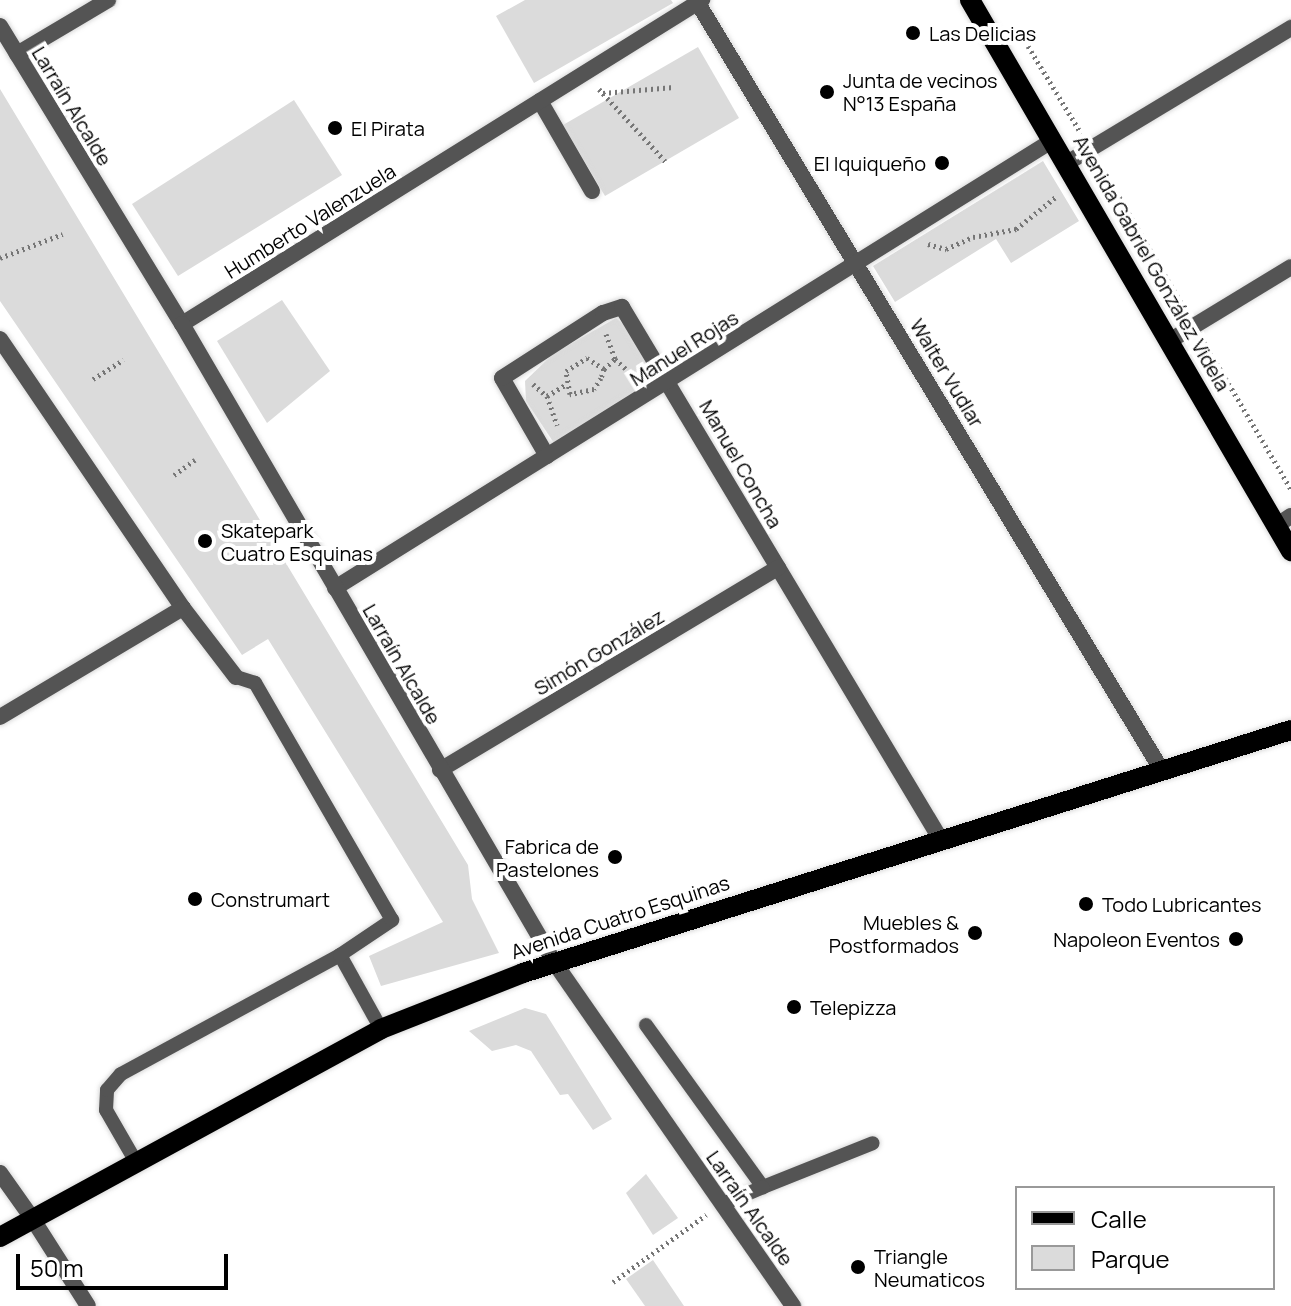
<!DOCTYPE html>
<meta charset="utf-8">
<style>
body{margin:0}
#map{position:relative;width:1291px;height:1306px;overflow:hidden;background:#fff;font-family:Manrope,sans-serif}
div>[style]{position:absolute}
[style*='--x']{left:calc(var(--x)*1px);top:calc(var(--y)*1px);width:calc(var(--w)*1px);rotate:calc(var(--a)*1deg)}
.green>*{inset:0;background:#dbdbdb}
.path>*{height:5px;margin-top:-2.5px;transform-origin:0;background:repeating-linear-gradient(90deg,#767676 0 2px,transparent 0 6px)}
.roads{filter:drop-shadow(0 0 2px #dbdbdb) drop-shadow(0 0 2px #dbdbdb)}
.service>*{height:14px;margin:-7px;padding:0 7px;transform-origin:7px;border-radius:7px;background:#545454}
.minor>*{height:16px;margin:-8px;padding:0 8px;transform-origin:8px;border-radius:8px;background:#545454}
.tertiary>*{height:16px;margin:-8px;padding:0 8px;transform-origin:8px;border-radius:8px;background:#545454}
.primary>*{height:20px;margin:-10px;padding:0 10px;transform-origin:10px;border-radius:10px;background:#000}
.dots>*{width:22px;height:22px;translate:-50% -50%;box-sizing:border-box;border:4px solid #fff;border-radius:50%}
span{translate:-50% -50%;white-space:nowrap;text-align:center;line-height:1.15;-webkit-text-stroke:8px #fff;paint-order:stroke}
.poi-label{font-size:20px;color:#000}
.left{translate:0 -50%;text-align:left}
.right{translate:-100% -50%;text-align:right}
.street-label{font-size:20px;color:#000}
.legend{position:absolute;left:1015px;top:1186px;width:260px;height:104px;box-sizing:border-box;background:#fff;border:2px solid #999;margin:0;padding:10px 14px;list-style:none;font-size:24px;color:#000}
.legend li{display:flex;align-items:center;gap:16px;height:40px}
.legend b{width:40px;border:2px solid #999}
.scale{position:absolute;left:16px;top:1254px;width:212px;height:36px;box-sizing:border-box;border:4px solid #000;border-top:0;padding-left:10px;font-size:24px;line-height:28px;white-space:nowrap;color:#000;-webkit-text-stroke:6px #fff;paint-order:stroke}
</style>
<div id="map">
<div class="green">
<div style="clip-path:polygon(525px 0,671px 0,673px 3px,534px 83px,496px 16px)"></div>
<div style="clip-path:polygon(698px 47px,739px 118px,605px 196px,563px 125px)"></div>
<div style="clip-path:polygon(0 89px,468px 865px,472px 899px,499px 953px,381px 986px,369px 956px,443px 922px,268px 639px,242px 655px,0 301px)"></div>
<div style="clip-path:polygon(294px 100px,342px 175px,178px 276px,132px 204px)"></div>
<div style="clip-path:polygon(1043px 161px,1079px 221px,1011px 263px,996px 239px,895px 302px,873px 266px)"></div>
<div style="clip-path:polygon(282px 300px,330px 371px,267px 423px,217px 341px)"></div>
<div style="clip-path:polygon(616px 318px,636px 335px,658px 382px,554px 443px,526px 401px,525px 381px,553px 354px)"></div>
<div style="clip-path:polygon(525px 1008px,546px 1014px,612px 1119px,593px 1130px,568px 1094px,560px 1095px,531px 1051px,516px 1045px,492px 1051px,469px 1031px)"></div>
<div style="clip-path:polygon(646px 1174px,678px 1218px,653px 1235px,626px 1193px)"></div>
<div style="clip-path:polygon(653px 1260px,684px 1306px,645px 1306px,626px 1279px)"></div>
</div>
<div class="path">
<div style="--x:1028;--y:46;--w:102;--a:58.7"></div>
<div style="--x:599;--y:89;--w:98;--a:47.5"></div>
<div style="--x:603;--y:93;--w:71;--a:-4.8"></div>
<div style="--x:1101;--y:166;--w:166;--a:59.6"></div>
<div style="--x:928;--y:244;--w:19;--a:16"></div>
<div style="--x:946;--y:249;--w:30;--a:-24"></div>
<div style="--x:973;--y:237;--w:44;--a:-10.5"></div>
<div style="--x:1016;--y:229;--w:53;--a:-38.8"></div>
<div style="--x:0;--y:258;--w:67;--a:-20.9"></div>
<div style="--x:606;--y:334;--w:27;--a:70"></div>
<div style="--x:1204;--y:342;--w:171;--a:59.4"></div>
<div style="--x:587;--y:358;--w:20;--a:33"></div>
<div style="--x:604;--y:369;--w:9;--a:108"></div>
<div style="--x:601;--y:378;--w:13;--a:122"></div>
<div style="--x:594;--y:389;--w:25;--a:168"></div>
<div style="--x:570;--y:394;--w:23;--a:-100"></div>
<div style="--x:566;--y:371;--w:25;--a:-32"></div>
<div style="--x:604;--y:369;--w:15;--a:-42"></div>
<div style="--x:615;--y:359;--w:27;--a:42"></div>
<div style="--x:93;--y:379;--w:36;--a:-32"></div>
<div style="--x:533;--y:384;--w:18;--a:41"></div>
<div style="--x:547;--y:396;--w:21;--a:-31"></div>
<div style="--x:547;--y:396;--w:31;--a:71"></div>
<div style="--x:174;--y:475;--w:26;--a:-36"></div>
<div style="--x:613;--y:1282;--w:115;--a:-35.8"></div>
</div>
<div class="roads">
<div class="service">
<div style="--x:340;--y:955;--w:85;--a:61"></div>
<div style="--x:646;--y:1025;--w:200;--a:54.2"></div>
<div style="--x:763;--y:1187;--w:118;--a:-21.8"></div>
<div style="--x:136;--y:1162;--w:60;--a:-120"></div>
<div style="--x:106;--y:1110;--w:20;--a:-87"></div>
<div style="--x:107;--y:1090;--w:21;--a:-49"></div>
<div style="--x:121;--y:1074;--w:249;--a:-28.5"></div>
<div style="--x:340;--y:955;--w:63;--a:-33.9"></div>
<div style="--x:392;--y:920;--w:274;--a:-120"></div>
<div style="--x:255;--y:683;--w:20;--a:-162"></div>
<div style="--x:723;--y:1204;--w:43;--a:-23"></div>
</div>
<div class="minor">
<div style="--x:696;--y:0;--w:899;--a:58.84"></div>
<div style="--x:17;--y:54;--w:106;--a:-30.7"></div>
<div style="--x:540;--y:101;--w:104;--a:60"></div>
<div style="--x:1067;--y:163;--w:262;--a:-31.1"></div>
<div style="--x:182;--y:324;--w:613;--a:-31.93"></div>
<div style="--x:0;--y:339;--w:325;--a:55.8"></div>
<div style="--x:183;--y:608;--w:87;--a:52.5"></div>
<div style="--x:1171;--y:340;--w:140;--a:-31.3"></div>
<div style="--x:547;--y:456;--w:90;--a:-120"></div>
<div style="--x:502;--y:378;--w:120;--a:-32.8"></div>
<div style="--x:603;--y:313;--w:20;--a:-18"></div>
<div style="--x:622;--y:307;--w:621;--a:59.1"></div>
<div style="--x:1276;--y:526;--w:18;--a:-34"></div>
<div style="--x:335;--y:588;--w:846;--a:-31.96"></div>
<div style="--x:0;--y:717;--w:213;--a:-30.8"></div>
<div style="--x:440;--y:770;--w:394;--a:-30.9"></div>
<div style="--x:32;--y:1218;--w:104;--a:57.5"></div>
</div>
<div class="tertiary">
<div style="--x:0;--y:26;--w:349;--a:58.6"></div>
<div style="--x:182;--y:324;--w:739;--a:59.75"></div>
<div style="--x:554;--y:962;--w:419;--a:55.2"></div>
<div style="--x:0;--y:1173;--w:55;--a:54.6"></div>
</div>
<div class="primary">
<div style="--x:970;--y:0;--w:638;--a:59.78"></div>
<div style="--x:0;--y:1237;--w:434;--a:-28.6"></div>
<div style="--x:381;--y:1029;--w:153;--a:-21.5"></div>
<div style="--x:523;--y:973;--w:806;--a:-17.56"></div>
</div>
</div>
<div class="dots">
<div style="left:913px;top:33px;background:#000"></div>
<div style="left:827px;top:92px;background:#000"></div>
<div style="left:335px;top:128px;background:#000"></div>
<div style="left:942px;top:163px;background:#000"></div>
<div style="left:205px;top:541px;background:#000"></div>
<div style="left:615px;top:857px;background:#000"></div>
<div style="left:195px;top:899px;background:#000"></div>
<div style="left:1086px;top:904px;background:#000"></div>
<div style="left:975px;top:933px;background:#000"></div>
<div style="left:1236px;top:939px;background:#000"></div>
<div style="left:794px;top:1007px;background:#000"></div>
<div style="left:858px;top:1267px;background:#000"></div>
</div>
<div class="poi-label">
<span class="left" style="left:929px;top:33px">Las Delicias</span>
<span class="left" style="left:843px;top:92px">Junta de vecinos<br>N°13 España</span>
<span class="left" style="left:351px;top:128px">El Pirata</span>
<span class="right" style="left:926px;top:163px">El Iquiqueño</span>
<span class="left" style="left:221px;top:542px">Skatepark<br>Cuatro Esquinas</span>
<span class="right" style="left:599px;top:858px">Fabrica de<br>Pastelones</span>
<span class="left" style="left:211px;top:899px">Construmart</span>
<span class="left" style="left:1102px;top:904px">Todo Lubricantes</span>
<span class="right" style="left:959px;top:934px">Muebles &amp;<br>Postformados</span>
<span class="right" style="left:1220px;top:939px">Napoleon Eventos</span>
<span class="left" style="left:810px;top:1007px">Telepizza</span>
<span class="left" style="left:874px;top:1268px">Triangle<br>Neumaticos</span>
</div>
<div class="street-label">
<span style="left:72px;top:106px;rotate:59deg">Larraín Alcalde</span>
<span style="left:310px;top:221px;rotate:-32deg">Humberto Valenzuela</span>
<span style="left:1152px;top:263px;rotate:60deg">Avenida Gabriel González Videla</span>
<span style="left:684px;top:348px;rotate:-32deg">Manuel Rojas</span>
<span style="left:947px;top:373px;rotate:59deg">Walter Vudlar</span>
<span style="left:741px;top:464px;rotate:60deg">Manuel Concha</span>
<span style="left:599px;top:652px;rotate:-31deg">Simón González</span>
<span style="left:402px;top:664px;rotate:60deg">Larraín Alcalde</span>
<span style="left:620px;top:917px;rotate:-18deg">Avenida Cuatro Esquinas</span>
<span style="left:750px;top:1208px;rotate:55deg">Larraín Alcalde</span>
</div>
<ul class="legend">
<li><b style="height:10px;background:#000"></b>Calle</li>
<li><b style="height:22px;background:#dbdbdb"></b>Parque</li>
</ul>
<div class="scale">50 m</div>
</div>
